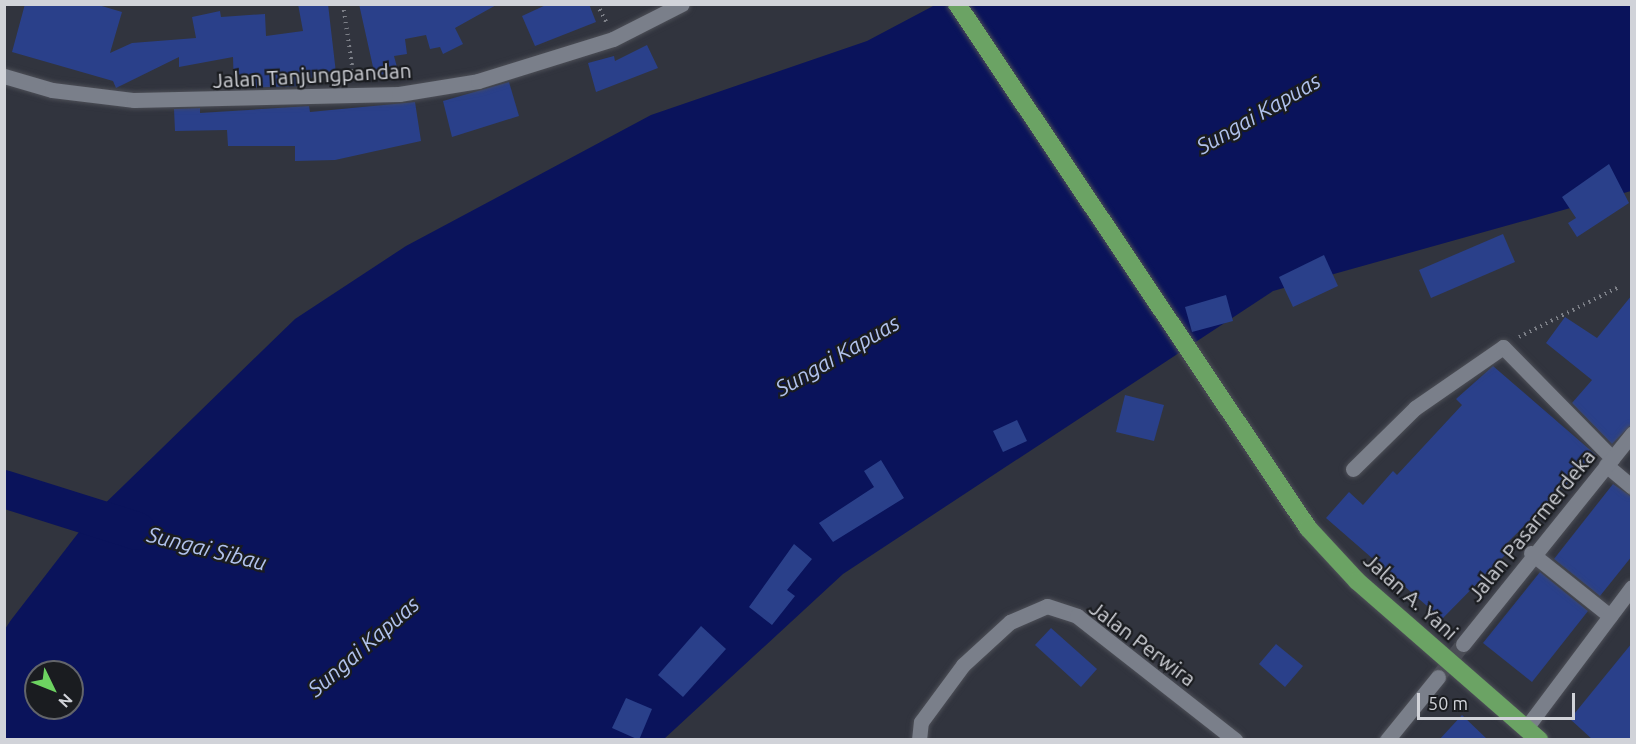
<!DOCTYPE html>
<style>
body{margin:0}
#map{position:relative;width:1636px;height:744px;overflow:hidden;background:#31343e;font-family:Ubuntu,sans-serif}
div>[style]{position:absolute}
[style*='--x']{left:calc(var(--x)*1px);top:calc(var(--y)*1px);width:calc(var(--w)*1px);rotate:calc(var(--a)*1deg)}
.water>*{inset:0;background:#0a135b}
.river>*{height:38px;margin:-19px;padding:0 19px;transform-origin:19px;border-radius:19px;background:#0a135b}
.building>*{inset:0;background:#2a408a}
.minor-tunnel>*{height:15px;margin-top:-7.5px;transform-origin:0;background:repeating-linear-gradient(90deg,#494c55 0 15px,transparent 0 23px)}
.path>*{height:4px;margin-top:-2px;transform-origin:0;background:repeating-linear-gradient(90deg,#7c7f87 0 1.5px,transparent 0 6px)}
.roads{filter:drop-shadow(0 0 2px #4d4f57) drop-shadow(0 0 2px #4d4f57)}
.minor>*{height:15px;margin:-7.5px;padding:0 7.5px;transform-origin:7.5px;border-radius:7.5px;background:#7a7f8a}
.highway>*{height:18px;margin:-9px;padding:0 9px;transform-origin:9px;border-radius:9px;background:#6ba364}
span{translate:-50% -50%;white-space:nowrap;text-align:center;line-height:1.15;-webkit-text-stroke:4.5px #1a1c20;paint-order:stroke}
.street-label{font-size:21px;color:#d1d3d9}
.water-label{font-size:22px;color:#b1c2ec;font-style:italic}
.frame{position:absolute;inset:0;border:6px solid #d1d3d9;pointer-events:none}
.north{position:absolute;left:24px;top:660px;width:60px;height:60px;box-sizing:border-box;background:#1a1c20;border:2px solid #63656a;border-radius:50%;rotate:133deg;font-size:16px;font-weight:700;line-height:24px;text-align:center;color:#d1d3d9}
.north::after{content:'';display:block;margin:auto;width:21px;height:27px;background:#6dd361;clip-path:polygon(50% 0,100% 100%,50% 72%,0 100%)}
.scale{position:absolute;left:1417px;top:693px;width:158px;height:27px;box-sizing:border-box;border:3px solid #d1d3d9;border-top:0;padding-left:8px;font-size:18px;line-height:21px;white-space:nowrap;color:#d1d3d9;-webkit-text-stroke:4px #1a1c20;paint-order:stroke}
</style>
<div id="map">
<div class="water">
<div style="clip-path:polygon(evenodd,935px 5px,1631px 5px,1631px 191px,1273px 291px,843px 574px,664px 739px,5px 740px,5px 629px,11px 620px,89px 519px,295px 319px,406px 246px,651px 115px,867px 41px,935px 5px,36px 672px,72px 672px,72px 708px,36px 708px,36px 672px)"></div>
</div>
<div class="river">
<div style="--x:4;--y:489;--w:139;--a:17.5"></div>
</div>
<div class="building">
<div style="clip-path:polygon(25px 4px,95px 4px,122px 12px,110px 53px,132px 43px,196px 38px,192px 17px,220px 11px,221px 17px,265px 14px,266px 36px,303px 31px,298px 4px,328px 4px,336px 73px,305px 79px,306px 86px,234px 88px,233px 57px,179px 67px,179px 57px,116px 88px,113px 81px,12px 52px)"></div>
<div style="clip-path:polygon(359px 4px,498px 4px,455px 28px,463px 44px,443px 54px,440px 47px,430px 49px,426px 35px,405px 39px,407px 54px,394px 56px,398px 71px,375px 76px)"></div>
<div style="clip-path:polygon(548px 4px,589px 4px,596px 22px,535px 46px,522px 16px)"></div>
<div style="clip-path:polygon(647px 45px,658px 68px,596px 92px,588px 63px,614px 56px,615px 61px)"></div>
<div style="clip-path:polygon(509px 82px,519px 116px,452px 137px,443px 101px)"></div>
<div style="clip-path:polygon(415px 102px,421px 141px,335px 160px,295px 161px,295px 146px,228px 146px,227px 130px,175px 131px,174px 109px,200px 108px,200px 113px,309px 106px,310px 112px)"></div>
<div style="clip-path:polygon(1609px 164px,1629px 203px,1577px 237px,1568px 223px,1576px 218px,1562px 197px)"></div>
<div style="clip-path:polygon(1503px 234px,1515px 262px,1431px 298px,1419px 270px)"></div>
<div style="clip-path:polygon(1324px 255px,1338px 286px,1293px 307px,1279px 277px)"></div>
<div style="clip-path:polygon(1226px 295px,1233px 321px,1192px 332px,1185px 307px)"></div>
<div style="clip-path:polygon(1632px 295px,1632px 424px,1612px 444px,1572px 403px,1592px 380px,1546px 343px,1565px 317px,1597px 338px)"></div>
<div style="clip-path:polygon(1493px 366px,1596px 455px,1505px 545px,1510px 550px,1442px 619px,1326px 518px,1349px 492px,1363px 505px,1393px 471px,1397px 475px,1462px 405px,1456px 399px)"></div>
<div style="clip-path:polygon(1125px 395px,1164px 405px,1154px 441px,1116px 432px)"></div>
<div style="clip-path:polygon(1017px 420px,1027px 441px,1003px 452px,993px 431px)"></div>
<div style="clip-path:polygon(881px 460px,904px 498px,833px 542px,819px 523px,874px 487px,864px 471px)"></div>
<div style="clip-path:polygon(1613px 484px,1632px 497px,1632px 556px,1600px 596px,1554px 559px)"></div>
<div style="clip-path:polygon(794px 544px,812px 559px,787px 590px,795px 596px,772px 625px,749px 607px)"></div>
<div style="clip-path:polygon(1540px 572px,1588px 611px,1532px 682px,1483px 643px)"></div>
<div style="clip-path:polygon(701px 626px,726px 649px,683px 697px,658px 675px)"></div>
<div style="clip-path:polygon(1051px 628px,1097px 669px,1081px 687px,1035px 645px)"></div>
<div style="clip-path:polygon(1632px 643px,1632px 740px,1593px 740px,1570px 719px)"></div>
<div style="clip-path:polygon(1276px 644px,1303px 666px,1285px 687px,1259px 664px)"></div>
<div style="clip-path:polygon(626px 698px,652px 709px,639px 740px,612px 728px)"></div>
<div style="clip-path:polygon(1462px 715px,1488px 740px,1439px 740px)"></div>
</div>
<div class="minor-tunnel">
<div style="--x:1438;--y:677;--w:41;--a:-52.9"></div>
</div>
<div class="path">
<div style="--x:343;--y:4;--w:76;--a:81.7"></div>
<div style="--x:597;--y:4;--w:22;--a:63"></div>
<div style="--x:1519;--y:337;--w:112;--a:-26.6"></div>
</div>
<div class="roads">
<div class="minor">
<div style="--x:4;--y:76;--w:50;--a:16.3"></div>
<div style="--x:52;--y:90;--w:83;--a:7"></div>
<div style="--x:134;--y:100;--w:265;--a:-1.3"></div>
<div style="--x:399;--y:94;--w:80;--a:-9.3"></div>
<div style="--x:478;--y:81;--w:141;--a:-17.3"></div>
<div style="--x:613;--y:39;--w:77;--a:-26.9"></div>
<div style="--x:1606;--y:465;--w:34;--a:40"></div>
<div style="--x:1353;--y:469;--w:87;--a:-44.5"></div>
<div style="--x:1415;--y:408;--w:107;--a:-34.7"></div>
<div style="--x:1503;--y:347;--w:156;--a:45.5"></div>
<div style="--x:1531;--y:553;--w:101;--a:38.6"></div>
<div style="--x:1463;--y:644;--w:270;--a:-51.2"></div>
<div style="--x:1526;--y:728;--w:176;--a:-53.1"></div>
<div style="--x:919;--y:740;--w:18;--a:-84"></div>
<div style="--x:921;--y:722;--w:71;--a:-53.6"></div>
<div style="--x:963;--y:665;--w:64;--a:-42.5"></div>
<div style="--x:1010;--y:622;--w:40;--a:-23.4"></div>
<div style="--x:1047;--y:606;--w:32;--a:18"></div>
<div style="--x:1077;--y:616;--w:201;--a:38.1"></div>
<div style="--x:1387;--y:740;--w:81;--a:-51"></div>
</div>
<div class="highway">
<div style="--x:957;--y:4;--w:631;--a:56.18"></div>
<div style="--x:1308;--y:528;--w:72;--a:47.2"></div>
<div style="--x:1357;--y:581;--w:242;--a:41.1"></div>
</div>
</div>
<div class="street-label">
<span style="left:312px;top:75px;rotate:-3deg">Jalan Tanjungpandan</span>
<span style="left:1531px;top:525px;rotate:-51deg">Jalan Pasarmerdeka</span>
<span style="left:1411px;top:596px;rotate:42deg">Jalan A. Yani</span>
<span style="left:1143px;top:643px;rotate:37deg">Jalan Perwira</span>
</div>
<div class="water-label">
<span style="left:1258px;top:113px;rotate:-30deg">Sungai Kapuas</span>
<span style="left:837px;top:355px;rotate:-30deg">Sungai Kapuas</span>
<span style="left:207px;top:548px;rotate:14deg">Sungai Sibau</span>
<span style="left:363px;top:646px;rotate:-41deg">Sungai Kapuas</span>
</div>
<div class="frame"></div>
<div class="north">N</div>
<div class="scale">50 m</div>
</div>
